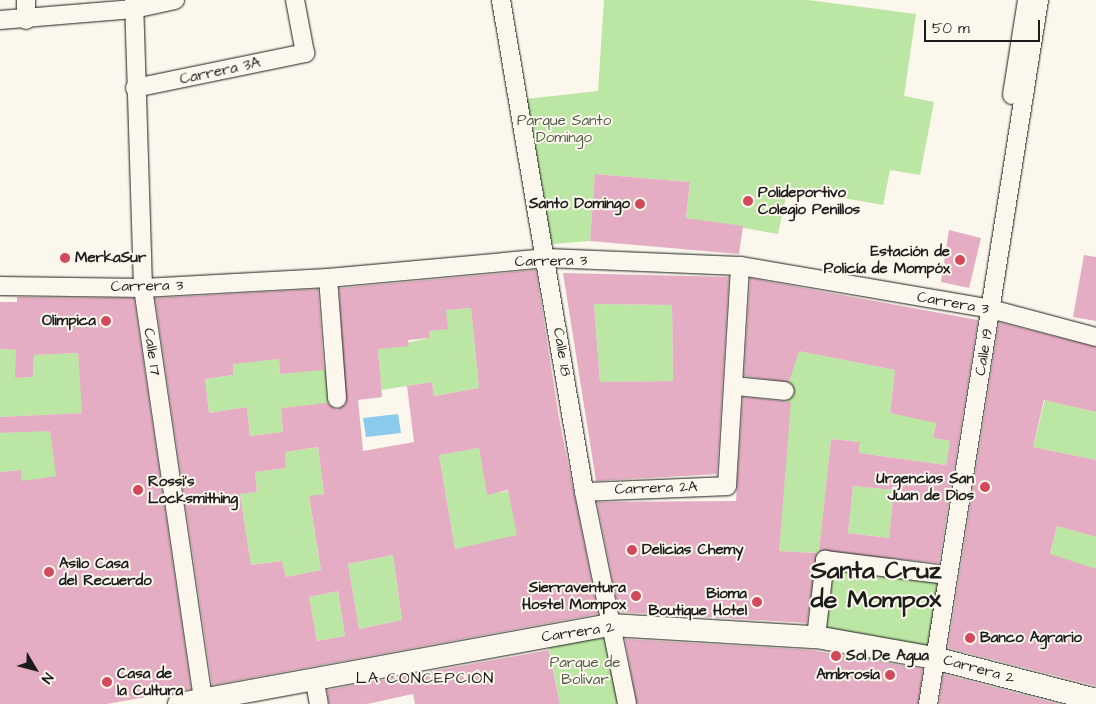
<!DOCTYPE html>
<meta charset="utf-8">
<style>
body{margin:0}
#map{position:relative;width:1096px;height:704px;overflow:hidden;background:#fbf7ec;font-family:"Architects Daughter",sans-serif}
div>[style]{position:absolute}
[style*='--x']{left:calc(var(--x)*1px);top:calc(var(--y)*1px);width:calc(var(--w)*1px);rotate:calc(var(--a)*1deg)}
.green>*{inset:0;background:#bce6a3}
.water>*{inset:0;background:#8acaeb}
.building>*{inset:0;background:#e4adc3}
.roads{filter:drop-shadow(0 0 1px #1c1c1c) drop-shadow(0 0 1px #1c1c1c)}
.minor>*{height:18px;margin:-9px;padding:0 9px;transform-origin:9px;border-radius:9px;background:#fbf7ec}
.major>*{height:22px;margin:-11px;padding:0 11px;transform-origin:11px;border-radius:11px;background:#fbf7ec}
.dots>*{width:14px;height:14px;translate:-50% -50%;box-sizing:border-box;border:2px solid #fbf7ec;border-radius:50%}
span{translate:-50% -50%;white-space:nowrap;text-align:center;line-height:1.15;-webkit-text-stroke:4px #fbf7ec;paint-order:stroke}
.street-label{font-size:15px;color:#1c1c1c}
.park-label{font-size:15px;color:#4c5944}
.poi-label{font-size:15px;color:#1c1c1c;font-weight:700}
.left{translate:0 -50%;text-align:left}
.right{translate:-100% -50%;text-align:right}
.neighbourhood-label{font-size:16px;color:#1c1c1c;letter-spacing:1px}
.town-label{font-size:25px;color:#1c1c1c;font-weight:700}
.north{position:absolute;left:10px;top:644px;width:50px;height:50px;-webkit-text-stroke:4px #fbf7ec;paint-order:stroke;rotate:127deg;font-size:14px;font-weight:700;line-height:20px;text-align:center;color:#1c1c1c}
.north::after{content:'';display:block;margin:auto;width:18px;height:22px;background:#1c1c1c;clip-path:polygon(50% 0,100% 100%,50% 72%,0 100%)}
.scale{position:absolute;left:924px;top:20px;width:116px;height:22px;box-sizing:border-box;border:2px solid #1c1c1c;border-top:0;padding-left:6px;font-size:15px;line-height:18px;white-space:nowrap;color:#1c1c1c;-webkit-text-stroke:4px #fbf7ec;paint-order:stroke}
</style>
<div id="map">
<div class="green">
<div style="clip-path:polygon(604px 0,808px 0,916px 14px,904px 96px,934px 102px,920px 175px,890px 170px,883px 205px,788px 188px,778px 234px,686px 218px,690px 182px,595px 174px,590px 241px,553px 244px,546px 234px,526px 99px,598px 91px)"></div>
<div style="clip-path:polygon(594px 304px,672px 305px,673px 381px,600px 382px)"></div>
<div style="clip-path:polygon(471px 308px,479px 388px,434px 396px,432px 382px,381px 390px,378px 349px,429px 338px,429px 331px,446px 310px)"></div>
<div style="clip-path:polygon(0 349px,16px 350px,16px 378px,33px 377px,34px 355px,78px 353px,83px 413px,0 417px)"></div>
<div style="clip-path:polygon(795px 350px,895px 370px,890px 413px,936px 421px,933px 438px,950px 441px,946px 465px,859px 453px,860px 442px,831px 439px,819px 553px,779px 551px,786px 402px)"></div>
<div style="clip-path:polygon(232px 352px,256px 361px,279px 359px,280px 374px,329px 369px,331px 403px,281px 408px,283px 432px,250px 436px,247px 407px,209px 413px,205px 379px,233px 375px)"></div>
<div style="clip-path:polygon(1045px 400px,1096px 412px,1096px 460px,1033px 447px)"></div>
<div style="clip-path:polygon(50px 430px,54px 460px,63px 476px,35px 479px,37px 491px,23px 492px,21px 470px,0 472px,0 433px)"></div>
<div style="clip-path:polygon(318px 447px,324px 494px,309px 497px,321px 570px,286px 577px,282px 561px,251px 565px,240px 494px,257px 492px,255px 472px,286px 468px,285px 452px)"></div>
<div style="clip-path:polygon(479px 448px,487px 494px,508px 491px,518px 536px,455px 549px,439px 455px)"></div>
<div style="clip-path:polygon(853px 486px,894px 490px,889px 538px,848px 533px)"></div>
<div style="clip-path:polygon(1057px 526px,1096px 537px,1096px 569px,1086px 604px,1046px 572px)"></div>
<div style="clip-path:polygon(393px 555px,402px 620px,359px 629px,348px 564px)"></div>
<div style="clip-path:polygon(825px 560px,948px 575px,934px 658px,816px 637px)"></div>
<div style="clip-path:polygon(338px 591px,345px 636px,317px 641px,309px 597px)"></div>
<div style="clip-path:polygon(608px 626px,623px 704px,560px 704px,547px 636px)"></div>
</div>
<div class="water">
<div style="clip-path:polygon(398px 414px,401px 433px,366px 437px,363px 418px)"></div>
</div>
<div class="building">
<div style="clip-path:polygon(595px 174px,690px 182px,686px 218px,743px 226px,739px 254px,590px 241px)"></div>
<div style="clip-path:polygon(949px 230px,981px 238px,969px 288px,941px 282px)"></div>
<div style="clip-path:polygon(1084px 255px,1096px 257px,1096px 321px,1073px 317px)"></div>
<div style="clip-path:polygon(evenodd,536px 270px,559px 418px,598px 614px,212px 685px,155px 298px,318px 289px,324px 370px,280px 374px,279px 359px,233px 364px,233px 375px,205px 379px,209px 413px,247px 407px,250px 436px,283px 432px,281px 408px,327px 403px,337px 410px,346px 404px,339px 288px,536px 270px,471px 308px,479px 388px,434px 396px,432px 382px,407px 386px,414px 442px,363px 451px,358px 400px,382px 397px,378px 349px,409px 346px,408px 340px,429px 338px,429px 331px,448px 329px,446px 310px,471px 308px,536px 270px,318px 447px,324px 494px,309px 496px,321px 570px,286px 577px,282px 561px,251px 565px,240px 494px,257px 492px,255px 472px,286px 468px,285px 452px,318px 447px,536px 270px,479px 448px,487px 495px,508px 490px,517px 535px,455px 549px,439px 455px,479px 448px,536px 270px,393px 555px,402px 620px,359px 629px,348px 564px,393px 555px,536px 270px,338px 591px,345px 636px,317px 641px,309px 597px,338px 591px)"></div>
<div style="clip-path:polygon(evenodd,563px 273px,729px 277px,717px 474px,596px 481px,563px 273px,594px 304px,672px 305px,673px 381px,600px 382px,594px 304px)"></div>
<div style="clip-path:polygon(evenodd,750px 278px,978px 320px,939px 563px,819px 551px,831px 439px,860px 442px,859px 453px,946px 465px,950px 441px,933px 438px,936px 423px,890px 413px,895px 370px,799px 351px,789px 382px,744px 376px,750px 278px,853px 486px,894px 490px,889px 538px,848px 533px,853px 486px)"></div>
<div style="clip-path:polygon(17px 297px,134px 298px,191px 689px,107px 704px,0 704px,0 472px,21px 470px,22px 481px,56px 476px,50px 431px,0 433px,0 417px,82px 413px,78px 353px,34px 355px,33px 377px,15px 378px,16px 350px,0 349px,0 302px,17px 302px)"></div>
<div style="clip-path:polygon(999px 322px,1096px 347px,1096px 412px,1044px 400px,1033px 447px,1096px 460px,1096px 537px,1057px 526px,1050px 554px,1096px 569px,1096px 686px,948px 648px)"></div>
<div style="clip-path:polygon(743px 397px,791px 402px,779px 551px,817px 553px,807px 623px,619px 612px,597px 502px,736px 501px)"></div>
<div style="clip-path:polygon(625px 639px,811px 650px,923px 669px,918px 704px,637px 704px)"></div>
<div style="clip-path:polygon(549px 650px,560px 704px,415px 704px,413px 694px,367px 704px,329px 704px,327px 690px)"></div>
<div style="clip-path:polygon(943px 674px,1059px 704px,939px 704px)"></div>
</div>
<div class="roads">
<div class="minor">
<div style="--x:134;--y:0;--w:288;--a:88.2"></div>
<div style="--x:143;--y:288;--w:416;--a:81.7"></div>
<div style="--x:501;--y:0;--w:499;--a:80.4"></div>
<div style="--x:584;--y:492;--w:216;--a:78.5"></div>
<div style="--x:0;--y:20;--w:134;--a:-4.7"></div>
<div style="--x:134;--y:9;--w:42;--a:-12.4"></div>
<div style="--x:26;--y:20;--w:20;--a:-90"></div>
<div style="--x:135;--y:88;--w:174;--a:-11.6"></div>
<div style="--x:305;--y:53;--w:54;--a:-100.7"></div>
<div style="--x:1012;--y:95;--w:96;--a:-81"></div>
<div style="--x:328;--y:278;--w:121;--a:85.7"></div>
<div style="--x:0;--y:286;--w:143;--a:0.8"></div>
<div style="--x:143;--y:288;--w:185;--a:-3.1"></div>
<div style="--x:328;--y:278;--w:220;--a:-5.2"></div>
<div style="--x:547;--y:258;--w:193;--a:2.4"></div>
<div style="--x:740;--y:266;--w:255;--a:9.7"></div>
<div style="--x:991;--y:309;--w:109;--a:14.9"></div>
<div style="--x:735;--y:386;--w:50;--a:5.7"></div>
<div style="--x:584;--y:492;--w:143;--a:-2.4"></div>
<div style="--x:727;--y:486;--w:220;--a:-86.6"></div>
<div style="--x:816;--y:637;--w:78;--a:-83.3"></div>
<div style="--x:825;--y:560;--w:124;--a:7"></div>
<div style="--x:315;--y:682;--w:22;--a:80"></div>
<div style="--x:928;--y:704;--w:713;--a:-81.04"></div>
</div>
<div class="major">
<div style="--x:179;--y:704;--w:439;--a:-10.4"></div>
<div style="--x:611;--y:625;--w:205;--a:3.4"></div>
<div style="--x:816;--y:637;--w:120;--a:10.1"></div>
<div style="--x:934;--y:658;--w:167;--a:14.5"></div>
</div>
</div>
<div class="dots">
<div style="left:748px;top:201px;background:#d1495b"></div>
<div style="left:640px;top:204px;background:#d1495b"></div>
<div style="left:65px;top:258px;background:#d1495b"></div>
<div style="left:960px;top:260px;background:#d1495b"></div>
<div style="left:106px;top:321px;background:#d1495b"></div>
<div style="left:985px;top:487px;background:#d1495b"></div>
<div style="left:138px;top:490px;background:#d1495b"></div>
<div style="left:632px;top:550px;background:#d1495b"></div>
<div style="left:49px;top:572px;background:#d1495b"></div>
<div style="left:636px;top:596px;background:#d1495b"></div>
<div style="left:757px;top:602px;background:#d1495b"></div>
<div style="left:970px;top:638px;background:#d1495b"></div>
<div style="left:836px;top:656px;background:#d1495b"></div>
<div style="left:890px;top:675px;background:#d1495b"></div>
<div style="left:107px;top:682px;background:#d1495b"></div>
</div>
<div class="street-label">
<span style="left:220px;top:71px;rotate:-12deg">Carrera 3A</span>
<span style="left:551px;top:261px;rotate:-1deg">Carrera 3</span>
<span style="left:147px;top:286px;rotate:-1deg">Carrera 3</span>
<span style="left:953px;top:303px;rotate:10deg">Carrera 3</span>
<span style="left:152px;top:352px;rotate:82deg">Calle 17</span>
<span style="left:562px;top:352px;rotate:81deg">Calle 18</span>
<span style="left:984px;top:352px;rotate:-81deg">Calle 19</span>
<span style="left:656px;top:488px;rotate:-2deg">Carrera 2A</span>
<span style="left:578px;top:632px;rotate:-8deg">Carrera 2</span>
<span style="left:979px;top:669px;rotate:15deg">Carrera 2</span>
</div>
<div class="park-label">
<span style="left:564px;top:129px">Parque Santo<br>Domingo</span>
<span style="left:585px;top:671px">Parque de<br>Bolívar</span>
</div>
<div class="poi-label">
<span class="left" style="left:758px;top:201px">Polideportivo<br>Colegio Penillos</span>
<span class="right" style="left:630px;top:204px">Santo Domingo</span>
<span class="right" style="left:950px;top:260px">Estación de<br>Policía de Mompóx</span>
<span class="left" style="left:75px;top:258px">MerkaSur</span>
<span class="right" style="left:96px;top:321px">Olimpica</span>
<span class="right" style="left:974px;top:487px">Urgencias San<br>Juan de Dios</span>
<span class="left" style="left:148px;top:490px">Rossi's<br>Locksmithing</span>
<span class="left" style="left:642px;top:550px">Delicias Chemy</span>
<span class="left" style="left:59px;top:572px">Asilo Casa<br>del Recuerdo</span>
<span class="right" style="left:626px;top:596px">Sierraventura<br>Hostel Mompox</span>
<span class="right" style="left:747px;top:602px">Bioma<br>Boutique Hotel</span>
<span class="left" style="left:980px;top:638px">Banco Agrario</span>
<span class="left" style="left:846px;top:656px">Sol De Agua</span>
<span class="left" style="left:117px;top:682px">Casa de<br>la Cultura</span>
<span class="right" style="left:880px;top:675px">Ambrosía</span>
</div>
<div class="neighbourhood-label">
<span style="left:425px;top:678px">LA CONCEPCIÓN</span>
</div>
<div class="town-label">
<span style="left:876px;top:586px">Santa Cruz<br>de Mompox</span>
</div>
<div class="north">N</div>
<div class="scale">50 m</div>
</div>
